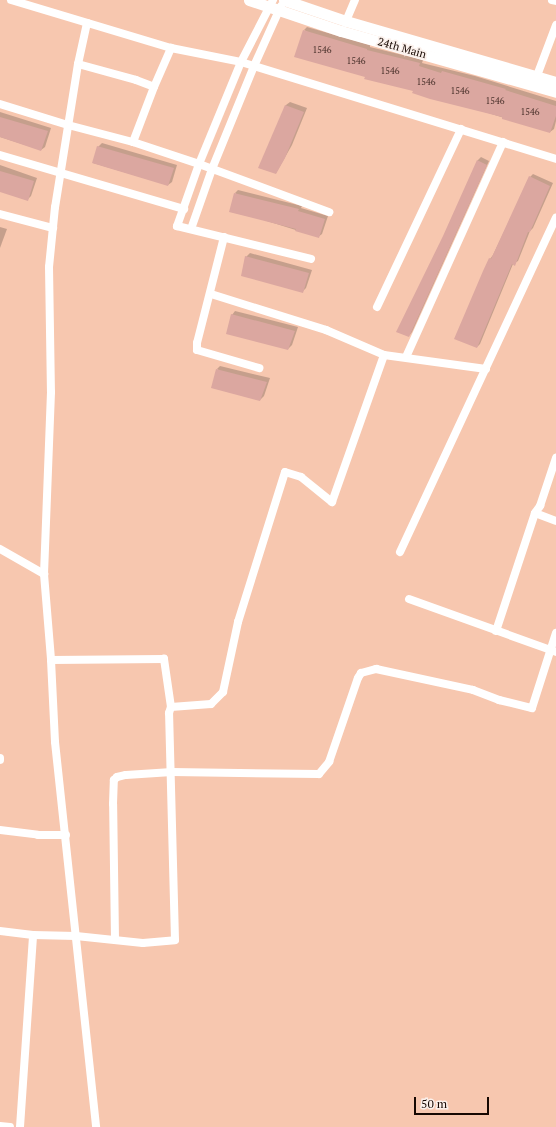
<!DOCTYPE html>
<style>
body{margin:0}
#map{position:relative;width:556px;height:1127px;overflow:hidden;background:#f7c7af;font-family:"PT Serif",serif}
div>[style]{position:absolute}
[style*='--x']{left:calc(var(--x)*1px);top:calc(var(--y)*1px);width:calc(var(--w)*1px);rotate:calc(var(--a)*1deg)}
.shadow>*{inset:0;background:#0003}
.building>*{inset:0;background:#dba7a0}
.street>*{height:8px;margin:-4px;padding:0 4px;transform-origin:4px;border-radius:4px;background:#fff}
.secondary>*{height:11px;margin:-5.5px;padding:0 5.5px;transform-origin:5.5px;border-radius:5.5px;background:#fff}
span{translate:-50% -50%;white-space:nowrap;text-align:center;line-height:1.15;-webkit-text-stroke:3.5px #fbf1ec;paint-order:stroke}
.number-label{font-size:9px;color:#48302a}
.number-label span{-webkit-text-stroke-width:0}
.street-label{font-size:11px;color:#170802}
.scale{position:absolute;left:414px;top:1097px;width:75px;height:18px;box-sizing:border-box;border:2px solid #170802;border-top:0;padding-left:5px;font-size:12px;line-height:14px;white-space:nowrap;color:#170802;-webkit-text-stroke:3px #fbf1ec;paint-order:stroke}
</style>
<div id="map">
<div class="shadow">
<div style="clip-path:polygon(307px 27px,370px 45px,370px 47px,423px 60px,422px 63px,475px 76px,556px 101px,556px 121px,554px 129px,550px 132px,414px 90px,304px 30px)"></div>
<div style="clip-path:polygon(290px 102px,307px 108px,292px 145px,276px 173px,260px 168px,286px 105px)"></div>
<div style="clip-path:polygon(0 112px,51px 128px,45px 147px,41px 150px,0 137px)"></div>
<div style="clip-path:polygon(102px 143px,177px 165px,172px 182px,168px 185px,93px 163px,98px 147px)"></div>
<div style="clip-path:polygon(481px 157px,489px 161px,412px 332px,409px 336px,444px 236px,478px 160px)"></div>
<div style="clip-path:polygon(0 165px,37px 178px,31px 196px,27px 200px,0 191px)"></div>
<div style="clip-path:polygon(533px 174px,553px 183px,533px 228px,530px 231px,518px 261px,513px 264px,480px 344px,477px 347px,490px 259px,493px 255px,530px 177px)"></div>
<div style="clip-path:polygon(238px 190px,302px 206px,301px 208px,328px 216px,322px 234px,318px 237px,267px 221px,235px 193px)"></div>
<div style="clip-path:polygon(0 227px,7px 229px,0 248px)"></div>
<div style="clip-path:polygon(250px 253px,312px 270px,306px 288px,303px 291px,246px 257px)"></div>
<div style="clip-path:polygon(235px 311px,298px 327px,292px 345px,288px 349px,232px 315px)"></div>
<div style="clip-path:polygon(220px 366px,270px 378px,264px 396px,260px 400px,217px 369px)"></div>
</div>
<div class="building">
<div style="clip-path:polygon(303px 30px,367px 49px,367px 50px,420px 63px,419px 66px,441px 73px,442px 71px,506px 89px,505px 90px,556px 106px,556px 116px,550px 133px,502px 119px,502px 117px,430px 99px,412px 93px,413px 91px,364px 79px,365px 77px,294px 57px)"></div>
<div style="clip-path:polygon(285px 105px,304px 112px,285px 158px,276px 174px,258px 168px)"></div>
<div style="clip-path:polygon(0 117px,48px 131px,41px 151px,0 137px)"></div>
<div style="clip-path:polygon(97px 146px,174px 168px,168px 186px,92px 163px)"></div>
<div style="clip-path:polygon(477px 160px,487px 165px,409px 337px,396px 332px,443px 236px)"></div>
<div style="clip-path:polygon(0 171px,34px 181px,28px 201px,0 192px)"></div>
<div style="clip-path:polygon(529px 176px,550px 186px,530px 232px,528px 232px,515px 266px,512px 264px,477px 348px,454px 339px,483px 271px,489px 258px,491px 259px)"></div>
<div style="clip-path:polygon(234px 193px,299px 209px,298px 211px,325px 219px,319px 238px,295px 231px,296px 229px,229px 212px)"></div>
<div style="clip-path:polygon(245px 256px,309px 273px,303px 293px,241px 276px)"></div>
<div style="clip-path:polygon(231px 314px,295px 331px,288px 350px,226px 334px)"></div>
<div style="clip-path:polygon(216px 369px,267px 382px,260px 401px,211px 388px)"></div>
</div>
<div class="street">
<div style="--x:11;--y:0;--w:167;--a:16.7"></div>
<div style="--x:171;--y:48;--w:71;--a:11.3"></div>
<div style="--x:241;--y:62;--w:330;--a:17.1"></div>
<div style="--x:273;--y:0;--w:70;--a:117.3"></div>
<div style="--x:241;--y:62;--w:110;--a:112.4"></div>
<div style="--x:199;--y:164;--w:66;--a:109.5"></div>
<div style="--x:177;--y:226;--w:138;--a:13.8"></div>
<div style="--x:552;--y:0;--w:4;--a:14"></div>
<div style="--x:346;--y:21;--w:23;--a:-67"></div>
<div style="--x:87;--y:23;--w:42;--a:102.4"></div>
<div style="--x:78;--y:64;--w:145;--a:99.1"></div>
<div style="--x:55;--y:207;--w:60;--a:95.7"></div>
<div style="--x:49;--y:267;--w:125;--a:89.1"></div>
<div style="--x:51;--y:392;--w:182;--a:92.2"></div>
<div style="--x:44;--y:574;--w:86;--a:85.3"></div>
<div style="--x:51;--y:660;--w:82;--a:87.2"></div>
<div style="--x:55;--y:742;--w:387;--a:83.9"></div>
<div style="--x:78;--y:64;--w:60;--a:15.4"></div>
<div style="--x:136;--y:80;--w:19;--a:21"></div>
<div style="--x:535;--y:81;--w:60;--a:-69.4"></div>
<div style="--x:0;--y:104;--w:71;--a:17.2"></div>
<div style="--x:68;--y:125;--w:67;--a:14.7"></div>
<div style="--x:133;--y:142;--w:70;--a:18.4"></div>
<div style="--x:199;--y:164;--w:139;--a:20.3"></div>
<div style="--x:133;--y:142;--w:59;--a:-69.1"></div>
<div style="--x:154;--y:87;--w:43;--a:-66.4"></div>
<div style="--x:0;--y:155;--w:192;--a:16.4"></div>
<div style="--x:0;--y:214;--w:55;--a:14.8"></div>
<div style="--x:191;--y:229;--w:64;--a:-70.7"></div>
<div style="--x:212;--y:169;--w:111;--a:-67.8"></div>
<div style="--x:254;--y:66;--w:66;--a:-65.8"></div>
<div style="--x:224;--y:237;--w:109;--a:104.3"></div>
<div style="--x:197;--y:343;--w:7;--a:90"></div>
<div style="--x:197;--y:350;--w:65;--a:16.2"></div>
<div style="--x:211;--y:294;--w:121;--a:17.4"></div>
<div style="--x:326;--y:330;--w:63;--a:23.3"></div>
<div style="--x:384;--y:355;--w:103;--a:7.8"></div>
<div style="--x:377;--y:307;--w:197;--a:-64.7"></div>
<div style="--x:406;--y:357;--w:236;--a:-65.7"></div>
<div style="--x:535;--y:513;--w:22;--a:21"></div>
<div style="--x:0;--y:549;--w:51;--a:29.6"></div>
<div style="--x:400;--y:552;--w:369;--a:-65"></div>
<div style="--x:409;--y:599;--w:156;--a:19.8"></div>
<div style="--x:496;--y:631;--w:124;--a:-71.7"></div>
<div style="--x:535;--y:513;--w:9;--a:-54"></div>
<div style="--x:540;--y:506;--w:51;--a:-71.6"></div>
<div style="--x:171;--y:707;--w:40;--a:-4.3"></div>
<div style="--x:211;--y:704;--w:17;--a:-45"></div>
<div style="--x:223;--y:692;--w:72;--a:-77.9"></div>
<div style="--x:238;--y:622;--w:157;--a:-72.6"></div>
<div style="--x:285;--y:472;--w:17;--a:17"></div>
<div style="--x:301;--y:477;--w:40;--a:39"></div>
<div style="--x:332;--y:502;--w:156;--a:-70.5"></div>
<div style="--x:0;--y:760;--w:2;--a:-90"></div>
<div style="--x:0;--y:830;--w:38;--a:7"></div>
<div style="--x:38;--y:835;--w:28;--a:0"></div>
<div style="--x:0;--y:931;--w:33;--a:7"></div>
<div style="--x:33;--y:935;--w:43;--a:1.3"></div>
<div style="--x:76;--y:936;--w:67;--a:6"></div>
<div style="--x:143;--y:943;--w:32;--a:-5"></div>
<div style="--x:175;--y:940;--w:227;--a:-91.5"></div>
<div style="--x:169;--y:713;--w:6;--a:-72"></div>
<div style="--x:171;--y:707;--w:49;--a:-98.3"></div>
<div style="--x:164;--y:659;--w:113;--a:179.5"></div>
<div style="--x:115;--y:939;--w:135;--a:-90.8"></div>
<div style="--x:113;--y:804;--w:24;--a:-88"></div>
<div style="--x:114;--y:780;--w:4;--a:-45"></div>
<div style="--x:117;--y:777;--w:9;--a:-13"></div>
<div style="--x:126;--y:775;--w:46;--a:-3.7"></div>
<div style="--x:172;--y:772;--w:147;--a:0.8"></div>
<div style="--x:319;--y:774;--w:16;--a:-50"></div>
<div style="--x:329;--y:762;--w:89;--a:-71"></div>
<div style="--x:358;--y:678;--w:6;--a:-59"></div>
<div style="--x:361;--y:673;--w:16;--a:-15"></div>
<div style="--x:376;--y:669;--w:99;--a:12.2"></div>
<div style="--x:473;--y:690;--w:28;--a:21"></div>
<div style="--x:499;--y:700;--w:34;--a:14"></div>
<div style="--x:532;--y:708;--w:79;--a:-72.3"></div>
<div style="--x:0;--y:1126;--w:10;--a:6"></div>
<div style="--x:20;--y:1127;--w:192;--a:-86.1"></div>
</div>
<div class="secondary">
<div style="--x:249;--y:0;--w:97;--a:18.6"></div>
<div style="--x:341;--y:31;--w:223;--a:15.8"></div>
<div style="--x:284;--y:0;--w:65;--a:18.7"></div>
<div style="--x:346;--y:21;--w:219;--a:16.2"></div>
</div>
<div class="number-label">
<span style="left:322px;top:50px">1546</span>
<span style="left:356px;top:61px">1546</span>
<span style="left:390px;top:71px">1546</span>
<span style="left:426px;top:82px">1546</span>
<span style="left:460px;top:91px">1546</span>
<span style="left:495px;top:101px">1546</span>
<span style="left:530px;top:112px">1546</span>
</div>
<div class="street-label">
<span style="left:402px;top:48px;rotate:16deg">24th Main</span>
</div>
<div class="scale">50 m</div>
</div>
